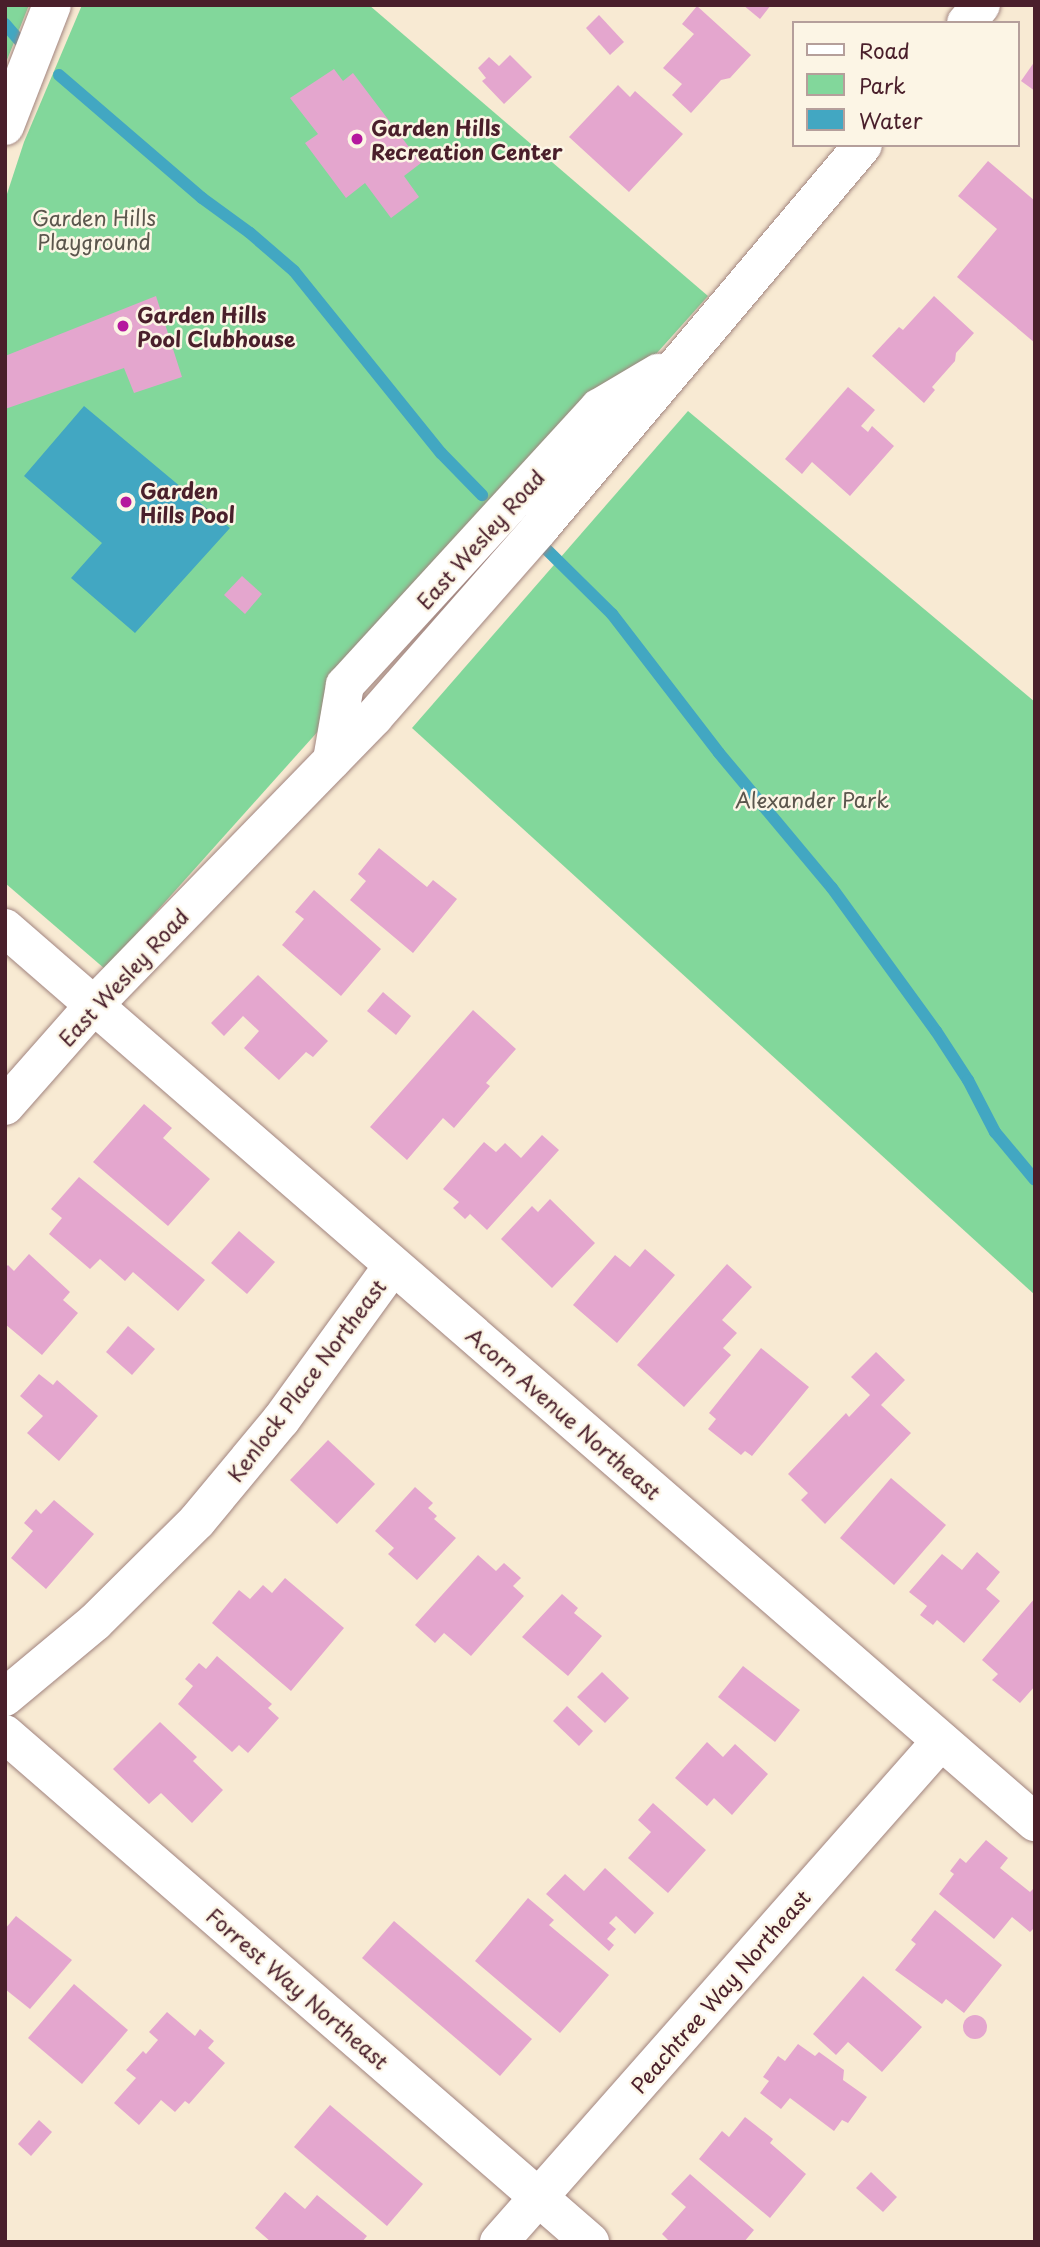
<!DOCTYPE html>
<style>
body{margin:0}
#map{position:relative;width:1040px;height:2247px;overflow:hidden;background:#f8ead3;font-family:"Playpen Sans",sans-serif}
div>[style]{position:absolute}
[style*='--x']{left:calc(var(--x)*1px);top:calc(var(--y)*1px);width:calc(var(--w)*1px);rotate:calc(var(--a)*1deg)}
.green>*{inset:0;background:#82d79b}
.water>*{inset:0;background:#42a7c2}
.stream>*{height:12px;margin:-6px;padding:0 6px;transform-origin:6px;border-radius:6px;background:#42a7c2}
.building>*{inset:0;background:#e4a6ce}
.round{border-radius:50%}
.roads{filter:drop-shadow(0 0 2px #a1847f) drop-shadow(0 0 2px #a1847f)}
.minor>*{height:38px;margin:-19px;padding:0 19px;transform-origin:19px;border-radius:19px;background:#fff}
.dots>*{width:19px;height:19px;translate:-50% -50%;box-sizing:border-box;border:4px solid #fcf5e5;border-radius:50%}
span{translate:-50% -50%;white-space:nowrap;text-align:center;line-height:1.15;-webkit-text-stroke:5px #fcf5e5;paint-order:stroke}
.poi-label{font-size:21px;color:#4a1f2b;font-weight:700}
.left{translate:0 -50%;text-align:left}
.park-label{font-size:21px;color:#5b564d}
.street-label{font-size:21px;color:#4a1f2b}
.frame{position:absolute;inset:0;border:7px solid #4a1f2b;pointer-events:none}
.legend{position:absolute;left:792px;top:21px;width:228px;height:126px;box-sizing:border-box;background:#fcf5e5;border:2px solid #b59f9b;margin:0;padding:9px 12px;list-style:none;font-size:21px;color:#4a1f2b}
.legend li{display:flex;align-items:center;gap:14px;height:35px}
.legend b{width:35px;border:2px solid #b59f9b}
</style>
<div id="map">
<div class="green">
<div style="clip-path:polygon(5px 5px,29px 5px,5px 65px)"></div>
<div style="clip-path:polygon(82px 5px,369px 5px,708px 296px,105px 969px,5px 883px,5px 200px,24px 142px)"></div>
<div style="clip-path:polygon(688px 411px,1035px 702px,1035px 1295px,412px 728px)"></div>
</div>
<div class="water">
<div style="clip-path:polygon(84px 406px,230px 528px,135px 633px,71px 578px,102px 543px,24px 476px)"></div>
</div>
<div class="stream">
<div style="--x:5;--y:24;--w:30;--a:49"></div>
<div style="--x:59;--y:75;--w:189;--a:40.7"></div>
<div style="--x:202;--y:198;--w:59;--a:36.1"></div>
<div style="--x:250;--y:233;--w:58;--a:40.8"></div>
<div style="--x:294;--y:271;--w:234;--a:51.1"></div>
<div style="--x:441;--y:453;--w:59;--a:45.7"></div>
<div style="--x:541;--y:544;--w:100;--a:44.6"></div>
<div style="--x:612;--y:614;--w:175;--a:52.4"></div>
<div style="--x:719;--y:753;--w:176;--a:50.1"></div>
<div style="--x:832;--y:888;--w:177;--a:54"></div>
<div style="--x:936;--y:1031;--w:59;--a:56.9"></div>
<div style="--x:968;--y:1080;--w:59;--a:62.6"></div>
<div style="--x:995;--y:1132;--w:62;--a:50.2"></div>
</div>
<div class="building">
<div style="clip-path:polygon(743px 5px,771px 5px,760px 19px)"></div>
<div style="clip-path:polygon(697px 6px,751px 55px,730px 78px,721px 80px,691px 113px,672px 95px,682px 84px,663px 68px,694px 34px,682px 24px)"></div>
<div style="clip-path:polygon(599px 15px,624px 42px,610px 55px,586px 28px)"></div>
<div style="clip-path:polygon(510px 55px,532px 77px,504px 104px,482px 81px,486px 78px,478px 68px,489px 57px,499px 66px)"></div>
<div style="clip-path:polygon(1035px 61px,1035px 91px,1021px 81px)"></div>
<div style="clip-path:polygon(334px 69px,343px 81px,353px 73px,421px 163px,404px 176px,419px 197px,391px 218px,365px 183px,346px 198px,305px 143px,318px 134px,290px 98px)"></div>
<div style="clip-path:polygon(618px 85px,630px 97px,635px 91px,683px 134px,629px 192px,569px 137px)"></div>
<div style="clip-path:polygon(988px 161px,1035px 201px,1035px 343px,957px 277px,997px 229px,958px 196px)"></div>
<div style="clip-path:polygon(156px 296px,182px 377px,134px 393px,124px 368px,5px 409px,5px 356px)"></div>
<div style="clip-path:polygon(934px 296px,974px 333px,956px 353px,955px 361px,932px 387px,935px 390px,924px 403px,872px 356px,899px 327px,903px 330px)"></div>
<div style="clip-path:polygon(848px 387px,875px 410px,861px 426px,868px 432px,872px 426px,894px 446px,850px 496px,812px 462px,802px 474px,785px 459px)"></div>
<div style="clip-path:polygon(242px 576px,262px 594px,245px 614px,224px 595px)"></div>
<div style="clip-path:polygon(379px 848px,427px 887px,433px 880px,457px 899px,413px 953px,350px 900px,366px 881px,358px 874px)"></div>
<div style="clip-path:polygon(314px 890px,381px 949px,341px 996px,282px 945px,304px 919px,295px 912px)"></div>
<div style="clip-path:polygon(258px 975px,328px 1041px,313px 1057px,306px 1052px,279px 1080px,244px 1048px,259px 1031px,243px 1016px,224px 1036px,211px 1023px)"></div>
<div style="clip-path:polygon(383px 992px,411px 1016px,396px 1035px,367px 1011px)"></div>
<div style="clip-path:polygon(473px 1010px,516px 1049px,486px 1083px,490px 1086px,454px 1128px,443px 1118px,407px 1160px,370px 1127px)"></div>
<div style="clip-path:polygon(144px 1104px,172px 1128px,163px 1138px,210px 1179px,168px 1226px,93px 1162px)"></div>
<div style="clip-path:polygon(542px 1135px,559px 1150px,487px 1230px,470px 1214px,465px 1219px,453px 1208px,459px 1202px,443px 1189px,484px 1142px,496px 1152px,505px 1143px,521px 1158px)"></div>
<div style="clip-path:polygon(79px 1177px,205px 1280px,178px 1311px,133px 1272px,125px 1281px,100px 1259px,90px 1269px,49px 1234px,62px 1218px,51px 1209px)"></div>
<div style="clip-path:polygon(550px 1199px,595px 1243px,552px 1288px,501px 1239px,532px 1206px,538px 1212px)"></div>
<div style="clip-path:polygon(239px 1231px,275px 1262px,247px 1294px,211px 1263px)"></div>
<div style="clip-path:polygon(645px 1249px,675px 1275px,617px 1343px,573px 1305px,615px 1255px,630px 1267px)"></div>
<div style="clip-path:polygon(29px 1254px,70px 1292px,63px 1300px,78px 1313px,42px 1355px,5px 1324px,5px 1268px,8px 1265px,14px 1271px)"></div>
<div style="clip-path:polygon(727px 1264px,752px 1287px,722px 1320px,737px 1333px,723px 1348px,731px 1355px,684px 1407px,637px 1365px)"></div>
<div style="clip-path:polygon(128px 1326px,155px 1349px,132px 1375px,106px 1352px)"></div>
<div style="clip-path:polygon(761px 1348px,809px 1387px,752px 1456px,745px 1451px,741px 1455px,708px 1429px,716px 1419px,709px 1413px)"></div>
<div style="clip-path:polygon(876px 1352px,905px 1380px,881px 1405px,911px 1433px,825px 1524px,801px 1500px,808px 1493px,788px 1474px,846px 1413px,849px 1417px,870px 1395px,851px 1377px)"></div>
<div style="clip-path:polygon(39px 1374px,53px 1385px,57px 1380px,98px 1416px,59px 1461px,27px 1433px,43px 1416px,20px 1396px)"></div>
<div style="clip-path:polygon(328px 1440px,375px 1484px,337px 1524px,290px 1480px)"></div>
<div style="clip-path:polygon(891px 1478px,946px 1525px,894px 1585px,840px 1538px)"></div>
<div style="clip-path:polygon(415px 1487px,433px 1503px,428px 1508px,437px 1516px,434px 1519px,456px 1538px,417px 1580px,388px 1554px,394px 1548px,375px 1531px)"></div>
<div style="clip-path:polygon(54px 1500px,94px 1534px,46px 1589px,11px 1558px,33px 1531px,24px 1523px,36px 1509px,41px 1514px)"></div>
<div style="clip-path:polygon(977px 1552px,1000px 1572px,986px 1589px,1000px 1601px,964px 1643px,937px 1620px,933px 1625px,920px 1615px,927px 1606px,909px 1592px,942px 1554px,962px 1570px)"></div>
<div style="clip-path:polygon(478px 1555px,496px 1571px,504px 1563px,521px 1578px,513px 1586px,524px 1596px,471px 1656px,444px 1633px,435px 1643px,415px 1625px)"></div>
<div style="clip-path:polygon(285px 1578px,344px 1628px,291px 1691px,212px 1623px,239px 1590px,250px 1599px,263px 1585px,272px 1593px)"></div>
<div style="clip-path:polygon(562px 1594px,578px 1608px,574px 1613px,602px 1636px,568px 1676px,522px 1637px)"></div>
<div style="clip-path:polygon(1035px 1598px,1035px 1686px,1020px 1703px,992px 1680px,998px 1674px,982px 1660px)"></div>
<div style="clip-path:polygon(217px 1656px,272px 1704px,268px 1708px,279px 1718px,248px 1753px,239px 1745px,232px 1752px,178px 1704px,193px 1686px,185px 1679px,199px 1663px,206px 1669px)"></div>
<div style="clip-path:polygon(743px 1666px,800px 1710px,775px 1742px,718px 1697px)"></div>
<div style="clip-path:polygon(602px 1672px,629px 1698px,605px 1723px,577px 1697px)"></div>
<div style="clip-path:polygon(567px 1706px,593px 1731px,579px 1746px,553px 1721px)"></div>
<div style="clip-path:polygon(160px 1722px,197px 1757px,193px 1761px,223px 1790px,192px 1823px,161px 1793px,149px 1804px,113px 1769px)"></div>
<div style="clip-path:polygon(707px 1742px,723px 1757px,735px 1744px,768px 1774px,732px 1815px,714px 1798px,707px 1806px,675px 1778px)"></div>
<div style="clip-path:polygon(653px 1803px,706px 1850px,668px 1893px,628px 1858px,651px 1832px,638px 1820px)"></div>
<div style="clip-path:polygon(986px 1840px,1008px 1858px,1000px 1868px,1030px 1892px,1035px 1887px,1035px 1927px,1030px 1932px,1012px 1917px,994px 1939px,939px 1894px,954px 1874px,950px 1871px,960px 1858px,966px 1863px)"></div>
<div style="clip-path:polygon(605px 1868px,654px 1913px,635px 1934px,616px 1916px,609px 1923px,616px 1929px,607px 1939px,614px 1945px,609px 1951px,546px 1894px,565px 1874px,584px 1891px)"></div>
<div style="clip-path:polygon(528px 1898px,554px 1920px,549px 1925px,609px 1975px,560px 2033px,475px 1961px)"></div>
<div style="clip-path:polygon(935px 1910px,1002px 1965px,964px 2013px,946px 1999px,942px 2004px,895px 1970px,916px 1944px,911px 1940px)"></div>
<div style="clip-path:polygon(16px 1916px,72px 1960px,30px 2009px,5px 1989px,5px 1929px)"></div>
<div style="clip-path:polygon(394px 1921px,532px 2039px,500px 2076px,362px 1958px)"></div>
<div style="clip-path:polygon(863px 1976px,922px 2027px,882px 2072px,848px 2042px,836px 2055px,813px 2034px)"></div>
<div style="clip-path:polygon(74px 1984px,128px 2030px,82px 2084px,28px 2038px)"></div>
<div style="clip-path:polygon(167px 2012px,195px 2036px,200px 2029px,214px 2041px,208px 2048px,225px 2063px,189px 2104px,185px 2101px,175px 2112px,161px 2100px,139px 2125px,114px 2103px,136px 2078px,126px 2070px,143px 2051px,146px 2054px,158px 2040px,149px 2032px)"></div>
<div class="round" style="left:963px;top:2015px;width:24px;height:24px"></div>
<div style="clip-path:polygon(798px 2044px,815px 2056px,819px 2052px,844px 2070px,843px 2080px,867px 2097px,848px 2123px,842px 2120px,834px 2131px,790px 2098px,781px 2109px,760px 2093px,769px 2081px,763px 2077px,778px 2056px,785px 2061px)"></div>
<div style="clip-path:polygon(330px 2105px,423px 2184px,387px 2226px,294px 2147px)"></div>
<div style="clip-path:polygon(745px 2117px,773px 2139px,770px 2143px,806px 2174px,770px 2218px,699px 2159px,722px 2131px,729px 2137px)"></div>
<div style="clip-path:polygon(39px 2120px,52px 2132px,31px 2156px,18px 2144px)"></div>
<div style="clip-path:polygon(871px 2172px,897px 2197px,883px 2212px,856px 2188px)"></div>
<div style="clip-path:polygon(690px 2174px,754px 2230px,744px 2242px,670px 2242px,662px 2234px,686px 2207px,671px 2194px)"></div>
<div style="clip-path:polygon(285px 2192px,305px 2209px,317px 2195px,367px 2236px,362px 2242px,271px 2242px,255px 2228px)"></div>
</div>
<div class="roads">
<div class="minor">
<div style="--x:966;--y:23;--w:23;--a:-50"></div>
<div style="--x:5;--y:126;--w:130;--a:-68.8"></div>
<div style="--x:332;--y:760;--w:76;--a:-80.2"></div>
<div style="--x:345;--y:685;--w:376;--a:-47.5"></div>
<div style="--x:599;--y:408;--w:69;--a:-30.7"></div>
<div style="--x:5;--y:928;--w:1364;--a:40.96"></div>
<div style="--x:5;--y:1106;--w:135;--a:-48.6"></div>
<div style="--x:94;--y:1005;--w:402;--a:-45.8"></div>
<div style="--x:374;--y:717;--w:250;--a:-48.7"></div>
<div style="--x:539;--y:529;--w:502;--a:-49.84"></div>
<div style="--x:5;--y:1697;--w:117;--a:-39.8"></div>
<div style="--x:95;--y:1622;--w:144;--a:-44.7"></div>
<div style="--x:197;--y:1521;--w:131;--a:-50.3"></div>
<div style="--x:281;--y:1420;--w:191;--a:-54.1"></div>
<div style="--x:5;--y:1734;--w:775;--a:40.97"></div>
<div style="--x:499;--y:2242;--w:668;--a:-48.58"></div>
</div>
</div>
<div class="dots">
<div style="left:357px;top:139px;background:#b5179e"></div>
<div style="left:123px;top:326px;background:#b5179e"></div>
<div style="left:126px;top:502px;background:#b5179e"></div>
</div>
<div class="poi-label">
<span class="left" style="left:371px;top:139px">Garden Hills<br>Recreation Center</span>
<span class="left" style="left:137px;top:326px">Garden Hills<br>Pool Clubhouse</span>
<span class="left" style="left:140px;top:502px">Garden<br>Hills Pool</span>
</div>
<div class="park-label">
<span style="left:94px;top:229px">Garden Hills<br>Playground</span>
<span style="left:812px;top:799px">Alexander Park</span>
</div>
<div class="street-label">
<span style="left:480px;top:539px;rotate:-48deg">East Wesley Road</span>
<span style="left:123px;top:977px;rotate:-47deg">East Wesley Road</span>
<span style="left:306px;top:1380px;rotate:-53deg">Kenlock Place Northeast</span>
<span style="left:564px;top:1413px;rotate:41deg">Acorn Avenue Northeast</span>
<span style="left:298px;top:1988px;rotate:41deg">Forrest Way Northeast</span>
<span style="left:720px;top:1991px;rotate:-49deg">Peachtree Way Northeast</span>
</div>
<div class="frame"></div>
<ul class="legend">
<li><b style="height:9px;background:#fff"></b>Road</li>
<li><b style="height:19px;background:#82d79b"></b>Park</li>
<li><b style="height:19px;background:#42a7c2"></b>Water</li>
</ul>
</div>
